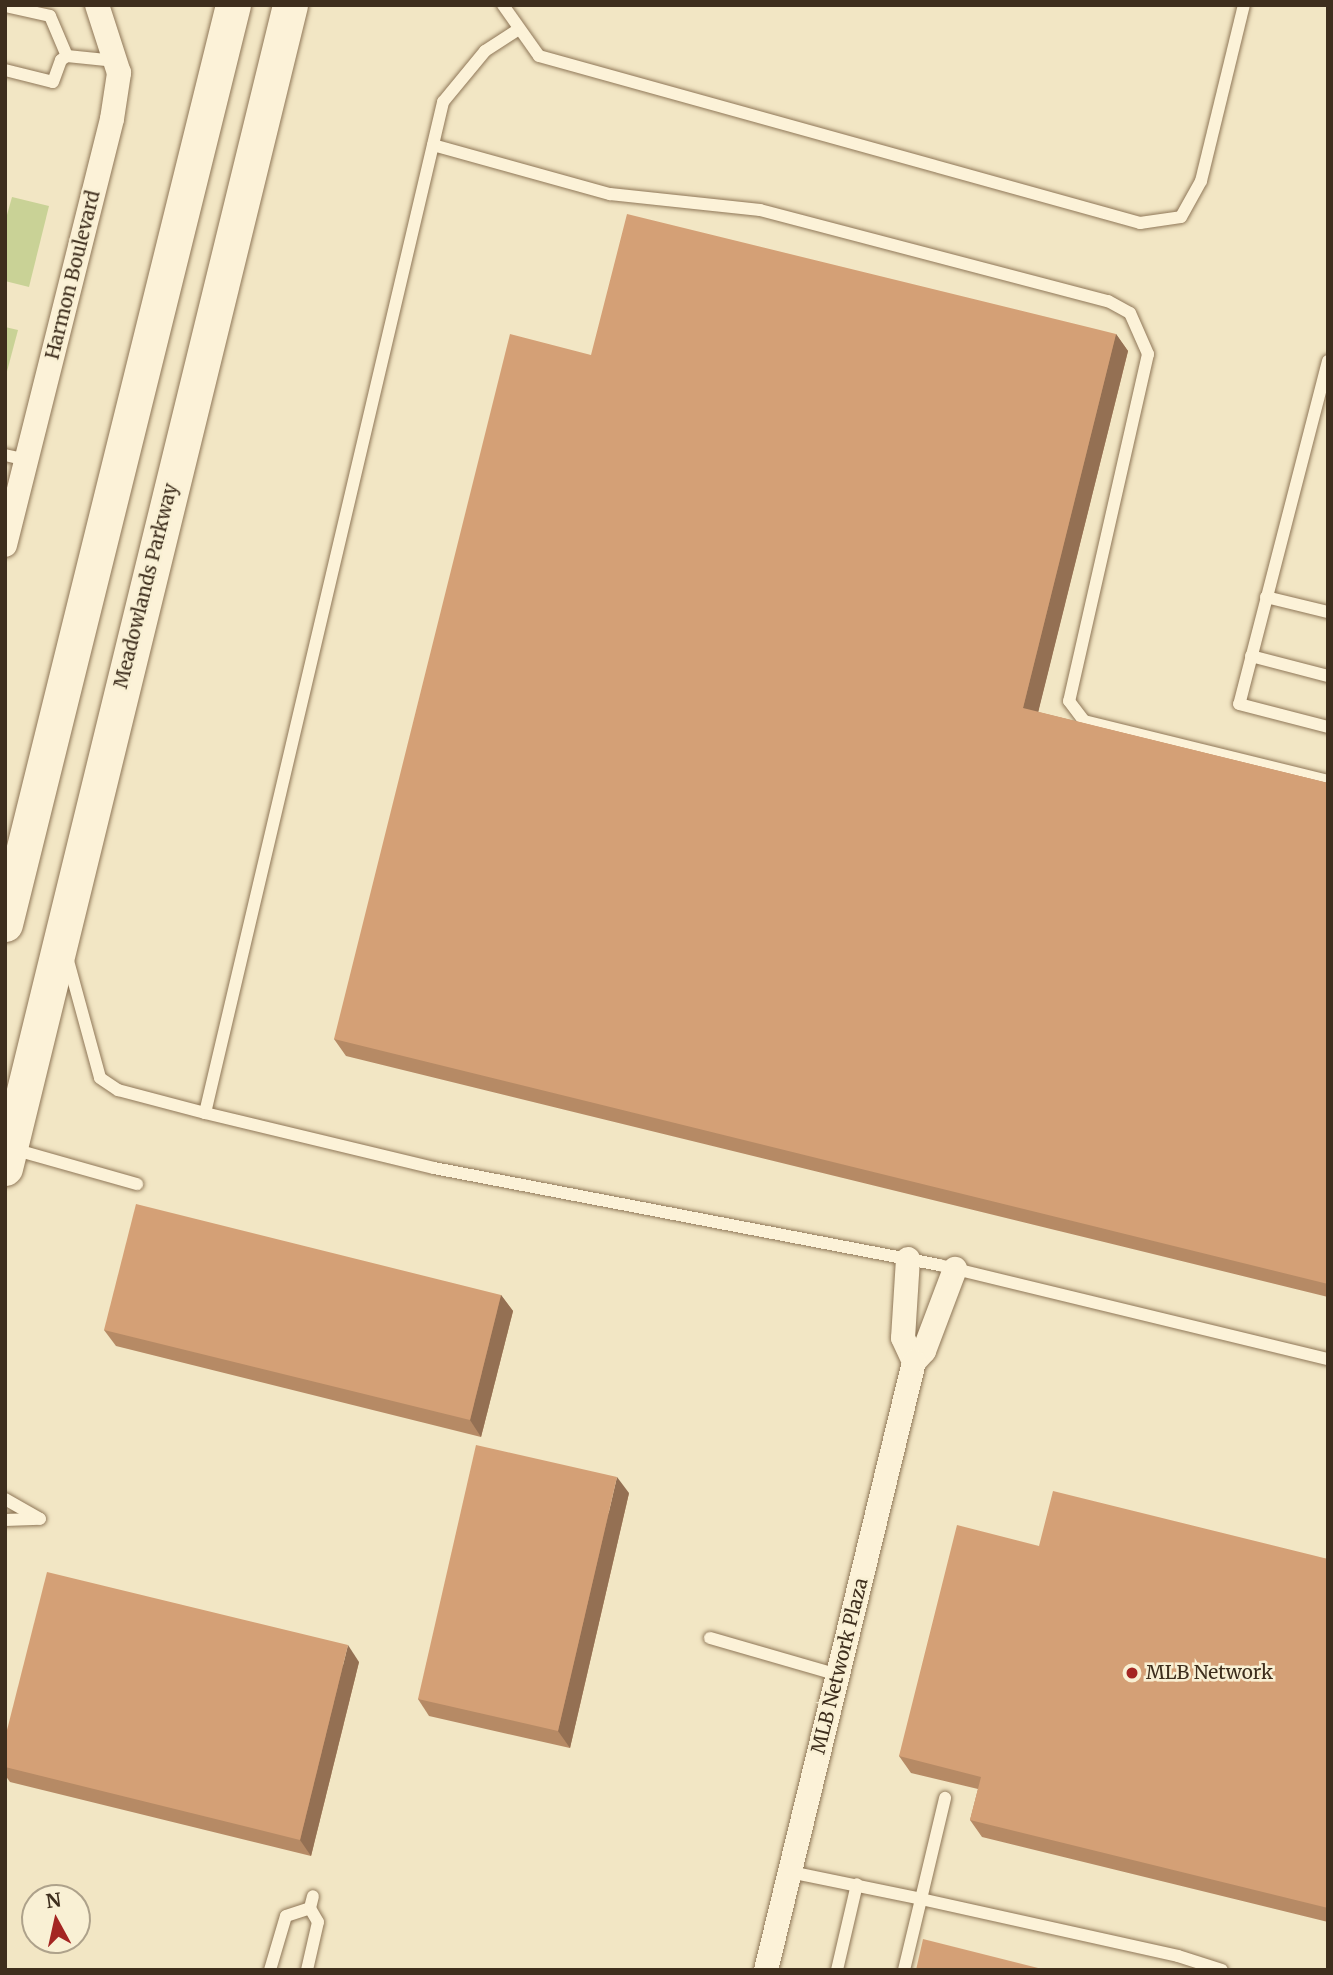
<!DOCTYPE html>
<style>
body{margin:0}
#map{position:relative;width:1333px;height:1975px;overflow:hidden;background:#f2e6c4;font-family:Merriweather,serif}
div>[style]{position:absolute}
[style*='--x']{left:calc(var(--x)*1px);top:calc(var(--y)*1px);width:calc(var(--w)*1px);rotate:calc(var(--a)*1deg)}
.green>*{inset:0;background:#c9d296}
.roads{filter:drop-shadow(0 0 2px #8f7758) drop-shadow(0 0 2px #8f7758)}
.service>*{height:12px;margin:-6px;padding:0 6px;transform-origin:6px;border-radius:6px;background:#fcf2d8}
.minor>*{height:24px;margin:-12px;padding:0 12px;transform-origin:12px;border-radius:12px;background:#fcf2d8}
.secondary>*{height:35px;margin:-17.5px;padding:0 17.5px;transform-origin:17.5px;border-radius:17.5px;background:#fcf2d8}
.wall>*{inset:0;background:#b68a65}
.shaded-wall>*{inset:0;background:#947053}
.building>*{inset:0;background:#d4a076}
.dots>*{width:19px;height:19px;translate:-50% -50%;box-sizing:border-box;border:4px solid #f9f0d4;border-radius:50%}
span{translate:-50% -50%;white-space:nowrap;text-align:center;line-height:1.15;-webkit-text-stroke:5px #f9f0d4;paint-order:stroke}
.street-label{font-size:19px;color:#3e2e1d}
.poi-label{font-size:19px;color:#3e2e1d}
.left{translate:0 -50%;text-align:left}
.frame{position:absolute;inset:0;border:7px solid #3e2e1d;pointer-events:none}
.north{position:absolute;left:21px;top:1884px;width:70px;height:70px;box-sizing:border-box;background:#f9f0d4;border:2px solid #aea28b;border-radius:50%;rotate:352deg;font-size:19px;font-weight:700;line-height:28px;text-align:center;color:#3e2e1d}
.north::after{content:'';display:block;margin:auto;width:24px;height:32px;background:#a42522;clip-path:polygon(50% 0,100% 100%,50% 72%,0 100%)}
</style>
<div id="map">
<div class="green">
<div style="clip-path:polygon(12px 197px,49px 206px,29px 287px,5px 281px,5px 222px)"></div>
<div style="clip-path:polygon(5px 327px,18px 330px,5px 379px)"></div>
</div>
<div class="roads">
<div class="service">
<div style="--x:503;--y:5;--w:62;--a:54.8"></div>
<div style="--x:539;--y:56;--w:624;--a:15.53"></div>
<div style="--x:1140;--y:223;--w:41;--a:-8.3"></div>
<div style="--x:1181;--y:217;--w:41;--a:-60.9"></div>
<div style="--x:1201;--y:181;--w:181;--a:-76.3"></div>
<div style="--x:5;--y:6;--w:46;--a:12.5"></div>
<div style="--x:50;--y:16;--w:43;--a:67"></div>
<div style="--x:5;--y:70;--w:49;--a:14"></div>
<div style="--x:53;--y:82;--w:23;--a:-70"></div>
<div style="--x:61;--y:60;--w:7;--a:-34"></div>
<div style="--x:67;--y:56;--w:49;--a:5.8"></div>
<div style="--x:433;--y:145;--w:184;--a:15.5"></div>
<div style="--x:610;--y:194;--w:151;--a:6.1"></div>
<div style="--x:760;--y:210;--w:360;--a:14.7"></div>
<div style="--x:1108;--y:301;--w:25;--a:29"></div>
<div style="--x:1130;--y:313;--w:45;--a:66.3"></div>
<div style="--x:1148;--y:354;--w:356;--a:102.8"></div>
<div style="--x:1069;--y:701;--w:25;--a:53"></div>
<div style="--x:1084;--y:721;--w:251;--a:13.8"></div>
<div style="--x:1328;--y:361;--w:354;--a:104.5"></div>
<div style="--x:1239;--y:704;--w:92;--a:14.5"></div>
<div style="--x:5;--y:455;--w:23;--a:13"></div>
<div style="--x:1266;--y:597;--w:64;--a:13.6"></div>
<div style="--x:1251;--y:656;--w:80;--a:14.6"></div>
<div style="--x:67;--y:957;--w:125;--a:74.7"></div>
<div style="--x:100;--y:1078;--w:22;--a:34"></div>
<div style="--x:118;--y:1090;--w:90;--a:14.8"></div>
<div style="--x:205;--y:1113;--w:1039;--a:-76.75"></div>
<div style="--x:443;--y:102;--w:66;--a:-50.5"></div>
<div style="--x:485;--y:51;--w:40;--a:-32.9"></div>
<div style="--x:205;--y:1113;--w:236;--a:13.5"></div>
<div style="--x:434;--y:1168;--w:514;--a:10.87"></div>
<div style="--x:939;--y:1265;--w:400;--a:13.6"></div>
<div style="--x:13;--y:1149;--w:129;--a:15.8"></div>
<div style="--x:5;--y:1499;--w:40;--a:29.7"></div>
<div style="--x:5;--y:1520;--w:35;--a:-2"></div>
<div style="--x:710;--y:1638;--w:133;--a:16.1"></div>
<div style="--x:790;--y:1872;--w:134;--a:11.6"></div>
<div style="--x:921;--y:1899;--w:104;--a:-76.6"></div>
<div style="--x:270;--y:1970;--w:56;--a:-73.5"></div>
<div style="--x:286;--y:1916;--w:25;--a:-18"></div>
<div style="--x:307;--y:1970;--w:49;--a:-77.1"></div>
<div style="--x:318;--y:1922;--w:16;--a:-120"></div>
<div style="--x:310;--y:1908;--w:12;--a:-76"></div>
<div style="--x:837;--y:1970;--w:88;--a:-76.9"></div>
<div style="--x:904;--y:1970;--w:73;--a:-76.5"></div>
<div style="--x:921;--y:1899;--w:263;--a:12.5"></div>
<div style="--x:1178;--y:1956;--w:46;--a:17.7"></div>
</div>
<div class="minor">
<div style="--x:5;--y:545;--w:439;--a:-75.9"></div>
<div style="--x:112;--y:119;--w:47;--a:-81.3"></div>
<div style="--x:119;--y:73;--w:71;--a:-107.9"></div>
<div style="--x:908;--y:1259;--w:79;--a:93.6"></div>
<div style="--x:903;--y:1338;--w:26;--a:65"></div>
<div style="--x:914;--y:1362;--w:15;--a:-48"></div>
<div style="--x:924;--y:1351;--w:88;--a:-69.3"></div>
<div style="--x:766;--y:1970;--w:626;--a:-76.32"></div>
</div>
<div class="secondary">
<div style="--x:5;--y:924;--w:947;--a:-76.07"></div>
<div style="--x:5;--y:1168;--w:1197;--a:-76.23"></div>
</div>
</div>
<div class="wall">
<div style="clip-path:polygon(1116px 334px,1128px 351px,1038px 712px,1328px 783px,1328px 1297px,346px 1056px,334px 1039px)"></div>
<div style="clip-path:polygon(501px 1295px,513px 1311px,481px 1437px,116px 1346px,104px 1330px)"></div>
<div style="clip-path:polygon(629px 1493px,570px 1748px,429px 1716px,418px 1699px)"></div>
<div style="clip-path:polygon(1039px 1546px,1328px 1559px,1328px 1922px,982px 1837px,970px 1820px,978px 1789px,911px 1773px,899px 1756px)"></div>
<div style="clip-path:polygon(359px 1662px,311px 1856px,10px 1782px,5px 1775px,5px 1738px)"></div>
</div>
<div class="shaded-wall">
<div style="clip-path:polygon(1116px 334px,1128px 351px,1035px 725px,1023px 708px)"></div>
<div style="clip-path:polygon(501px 1295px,513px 1311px,481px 1437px,470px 1420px)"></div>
<div style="clip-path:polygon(617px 1477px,629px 1493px,570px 1748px,558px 1731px)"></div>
<div style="clip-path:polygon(348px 1645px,359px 1662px,311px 1856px,300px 1840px)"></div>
</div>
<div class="building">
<div style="clip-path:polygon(627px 214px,1116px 334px,1023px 708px,1328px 783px,1328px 1284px,334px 1039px,510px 334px,591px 355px)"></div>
<div style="clip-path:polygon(136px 1204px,501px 1295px,470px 1420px,104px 1330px)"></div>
<div style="clip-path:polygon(476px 1445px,617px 1477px,558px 1731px,418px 1699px)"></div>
<div style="clip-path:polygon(1053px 1491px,1328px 1559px,1328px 1908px,970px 1820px,981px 1777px,899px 1756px,957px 1525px,1039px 1546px)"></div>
<div style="clip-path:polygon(47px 1572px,348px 1645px,300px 1840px,5px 1767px,5px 1738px)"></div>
<div style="clip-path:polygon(923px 1939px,1046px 1970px,916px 1970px)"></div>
</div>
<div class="dots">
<div style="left:1132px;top:1673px;background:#a42522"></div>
</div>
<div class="street-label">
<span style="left:73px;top:275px;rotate:-76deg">Harmon Boulevard</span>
<span style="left:146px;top:586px;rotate:-76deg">Meadowlands Parkway</span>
<span style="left:840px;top:1666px;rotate:-76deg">MLB Network Plaza</span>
</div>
<div class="poi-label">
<span class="left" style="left:1146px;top:1673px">MLB Network</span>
</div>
<div class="frame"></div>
<div class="north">N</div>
</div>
